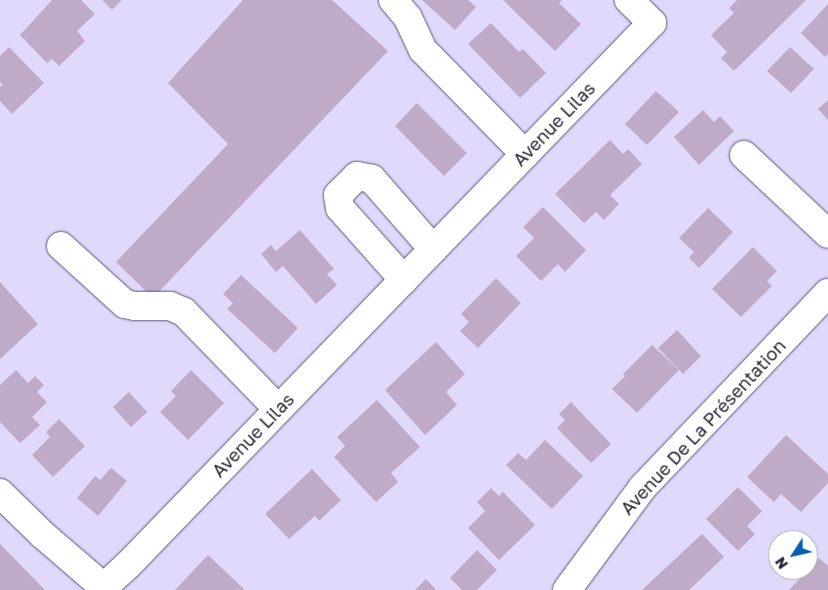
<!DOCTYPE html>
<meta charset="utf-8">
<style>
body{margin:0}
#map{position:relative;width:828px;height:590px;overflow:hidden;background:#e0d9fb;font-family:"Golos Text",sans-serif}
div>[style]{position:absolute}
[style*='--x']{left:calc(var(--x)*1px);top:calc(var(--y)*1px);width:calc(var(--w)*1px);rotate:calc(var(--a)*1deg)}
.building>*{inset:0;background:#bfabc8}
.roads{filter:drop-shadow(0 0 1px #5f5875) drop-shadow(0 0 1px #5f5875)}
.minor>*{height:28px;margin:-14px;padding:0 14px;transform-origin:14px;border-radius:14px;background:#fff}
span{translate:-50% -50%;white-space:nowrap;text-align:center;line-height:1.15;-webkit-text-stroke:5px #fff;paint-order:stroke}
.street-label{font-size:18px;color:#2b2835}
.north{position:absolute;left:768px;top:530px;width:50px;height:50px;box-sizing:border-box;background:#fff;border:1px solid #aaa9ae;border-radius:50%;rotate:235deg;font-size:14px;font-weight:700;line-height:20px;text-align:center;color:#2b2835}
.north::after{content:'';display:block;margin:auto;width:18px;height:22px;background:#0260ad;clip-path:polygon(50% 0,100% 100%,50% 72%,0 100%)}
</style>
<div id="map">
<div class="building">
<div style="clip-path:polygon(52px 0,81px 0,95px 14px,77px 31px,85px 41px,59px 66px,52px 59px,47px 63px,20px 35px)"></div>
<div style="clip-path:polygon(102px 0,122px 0,112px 10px)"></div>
<div style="clip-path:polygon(243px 0,332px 0,388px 51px,153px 298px,116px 262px,228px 144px,168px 83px)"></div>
<div style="clip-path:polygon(422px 0,468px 0,476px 7px,455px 30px)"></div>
<div style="clip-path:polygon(503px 0,562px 0,559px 3px,581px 24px,555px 51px)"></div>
<div style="clip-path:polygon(737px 0,806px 0,734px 71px,721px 58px,727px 52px,711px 35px,734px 13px,729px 8px)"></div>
<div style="clip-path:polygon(828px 4px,828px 54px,825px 57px,801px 33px)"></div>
<div style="clip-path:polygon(491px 23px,519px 52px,523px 49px,546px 73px,520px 98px,468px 44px)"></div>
<div style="clip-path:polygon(9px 47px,44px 83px,12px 114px,0 101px,0 87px,3px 85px,0 82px,0 56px)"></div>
<div style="clip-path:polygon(790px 47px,814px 69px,791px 93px,767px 71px)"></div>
<div style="clip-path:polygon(656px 91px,679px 112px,647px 145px,625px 124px)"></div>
<div style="clip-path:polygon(828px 100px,828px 120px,818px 109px)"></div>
<div style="clip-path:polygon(417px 103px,467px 153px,444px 176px,395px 126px)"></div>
<div style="clip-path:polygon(703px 110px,714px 122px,720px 116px,734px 131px,699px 165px,674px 137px)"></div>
<div style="clip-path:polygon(610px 140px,623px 154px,628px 149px,642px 164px,610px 195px,619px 204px,604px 220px,596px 212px,584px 223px,555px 194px)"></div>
<div style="clip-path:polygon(543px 207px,586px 250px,565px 272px,558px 264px,541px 281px,516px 256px,534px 238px,523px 227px)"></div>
<div style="clip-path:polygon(708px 208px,733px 232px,699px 268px,689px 258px,694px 252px,679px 238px)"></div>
<div style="clip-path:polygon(300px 230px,334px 269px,327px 274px,337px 285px,316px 304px,283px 266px,276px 272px,261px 254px,271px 245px,276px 251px)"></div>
<div style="clip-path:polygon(753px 247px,777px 271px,767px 281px,772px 286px,741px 317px,712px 289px)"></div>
<div style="clip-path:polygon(241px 275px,298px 328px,275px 353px,227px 309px,233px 303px,223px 294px)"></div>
<div style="clip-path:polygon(496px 278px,521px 303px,478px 348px,460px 331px,469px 322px,461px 314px)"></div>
<div style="clip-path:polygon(0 282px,38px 324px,0 359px)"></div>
<div style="clip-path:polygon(677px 330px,701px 356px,683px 374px,658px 348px)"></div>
<div style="clip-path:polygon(436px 342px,465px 374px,446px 392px,457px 405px,425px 435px,385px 390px)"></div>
<div style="clip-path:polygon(652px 345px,679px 370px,637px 413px,612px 389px,625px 376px,623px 374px)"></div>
<div style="clip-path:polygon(16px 370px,28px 383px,35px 376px,44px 385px,37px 392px,47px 402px,32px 417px,40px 425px,20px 443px,0 422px,0 385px)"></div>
<div style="clip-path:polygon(191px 370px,224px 403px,188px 440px,160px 412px,176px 396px,171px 391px)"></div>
<div style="clip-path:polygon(129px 392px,147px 412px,131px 427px,113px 407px)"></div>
<div style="clip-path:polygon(377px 400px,420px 447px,391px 473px,398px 482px,376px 502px,334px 457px,345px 446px,337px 437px)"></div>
<div style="clip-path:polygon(571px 402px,611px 444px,591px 463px,557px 428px,565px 420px,559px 414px)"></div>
<div style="clip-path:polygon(59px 419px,85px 446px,53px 477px,32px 455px,50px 437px,46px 432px)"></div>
<div style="clip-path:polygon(786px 435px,828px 474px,828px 483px,801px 512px,781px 494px,774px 502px,747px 477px)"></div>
<div style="clip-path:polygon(545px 440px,583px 476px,552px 509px,506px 465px,518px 453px,526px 460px)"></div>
<div style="clip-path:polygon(111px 468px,127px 481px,98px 516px,77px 498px,95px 476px,100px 480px)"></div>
<div style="clip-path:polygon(312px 469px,341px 500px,319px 521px,315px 516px,289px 539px,265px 514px)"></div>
<div style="clip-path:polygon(738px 487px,762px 511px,747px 526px,755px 534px,738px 551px,706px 519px)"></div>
<div style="clip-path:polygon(491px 488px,499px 496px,503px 492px,535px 525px,499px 560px,468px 528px,485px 511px,477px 502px)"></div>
<div style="clip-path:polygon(702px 534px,724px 557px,689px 590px,642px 590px)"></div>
<div style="clip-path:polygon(0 544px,45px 590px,0 590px)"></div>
<div style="clip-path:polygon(477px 550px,497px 570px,477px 590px,462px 590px,450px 578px)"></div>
<div style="clip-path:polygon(208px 555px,245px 590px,175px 590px)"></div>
<div style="clip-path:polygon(819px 558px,828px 566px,828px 590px,789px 590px)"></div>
<div style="clip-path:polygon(426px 579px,436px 590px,415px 590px)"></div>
</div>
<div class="roads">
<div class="minor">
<div style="--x:393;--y:0;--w:23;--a:50"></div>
<div style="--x:408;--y:18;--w:35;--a:65"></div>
<div style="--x:423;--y:50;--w:146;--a:45.6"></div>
<div style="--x:744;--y:155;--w:115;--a:43.2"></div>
<div style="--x:61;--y:246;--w:86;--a:42.2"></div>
<div style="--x:125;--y:304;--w:10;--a:11"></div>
<div style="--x:135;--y:306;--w:35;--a:0"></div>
<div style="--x:170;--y:306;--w:15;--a:23"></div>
<div style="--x:184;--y:312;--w:135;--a:45.9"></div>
<div style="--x:404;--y:280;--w:96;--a:-131.6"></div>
<div style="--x:340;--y:208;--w:13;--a:-99"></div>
<div style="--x:338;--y:195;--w:27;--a:-45"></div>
<div style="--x:357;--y:176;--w:15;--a:11"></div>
<div style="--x:372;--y:179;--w:93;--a:48.9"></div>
<div style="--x:0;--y:493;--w:60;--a:44.3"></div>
<div style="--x:43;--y:535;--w:84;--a:40.7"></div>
<div style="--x:101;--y:590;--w:37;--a:-43"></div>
<div style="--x:128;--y:565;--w:754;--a:-45.97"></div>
<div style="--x:652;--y:23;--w:33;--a:-135"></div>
<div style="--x:567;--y:590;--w:128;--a:-53.6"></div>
<div style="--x:643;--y:487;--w:268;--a:-46.4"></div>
</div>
</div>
<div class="street-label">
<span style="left:554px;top:124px;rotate:-46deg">Avenue Lilas</span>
<span style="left:703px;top:427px;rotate:-47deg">Avenue De La Présentation</span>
<span style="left:253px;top:435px;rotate:-46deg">Avenue Lilas</span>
</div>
<div class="north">N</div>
</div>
